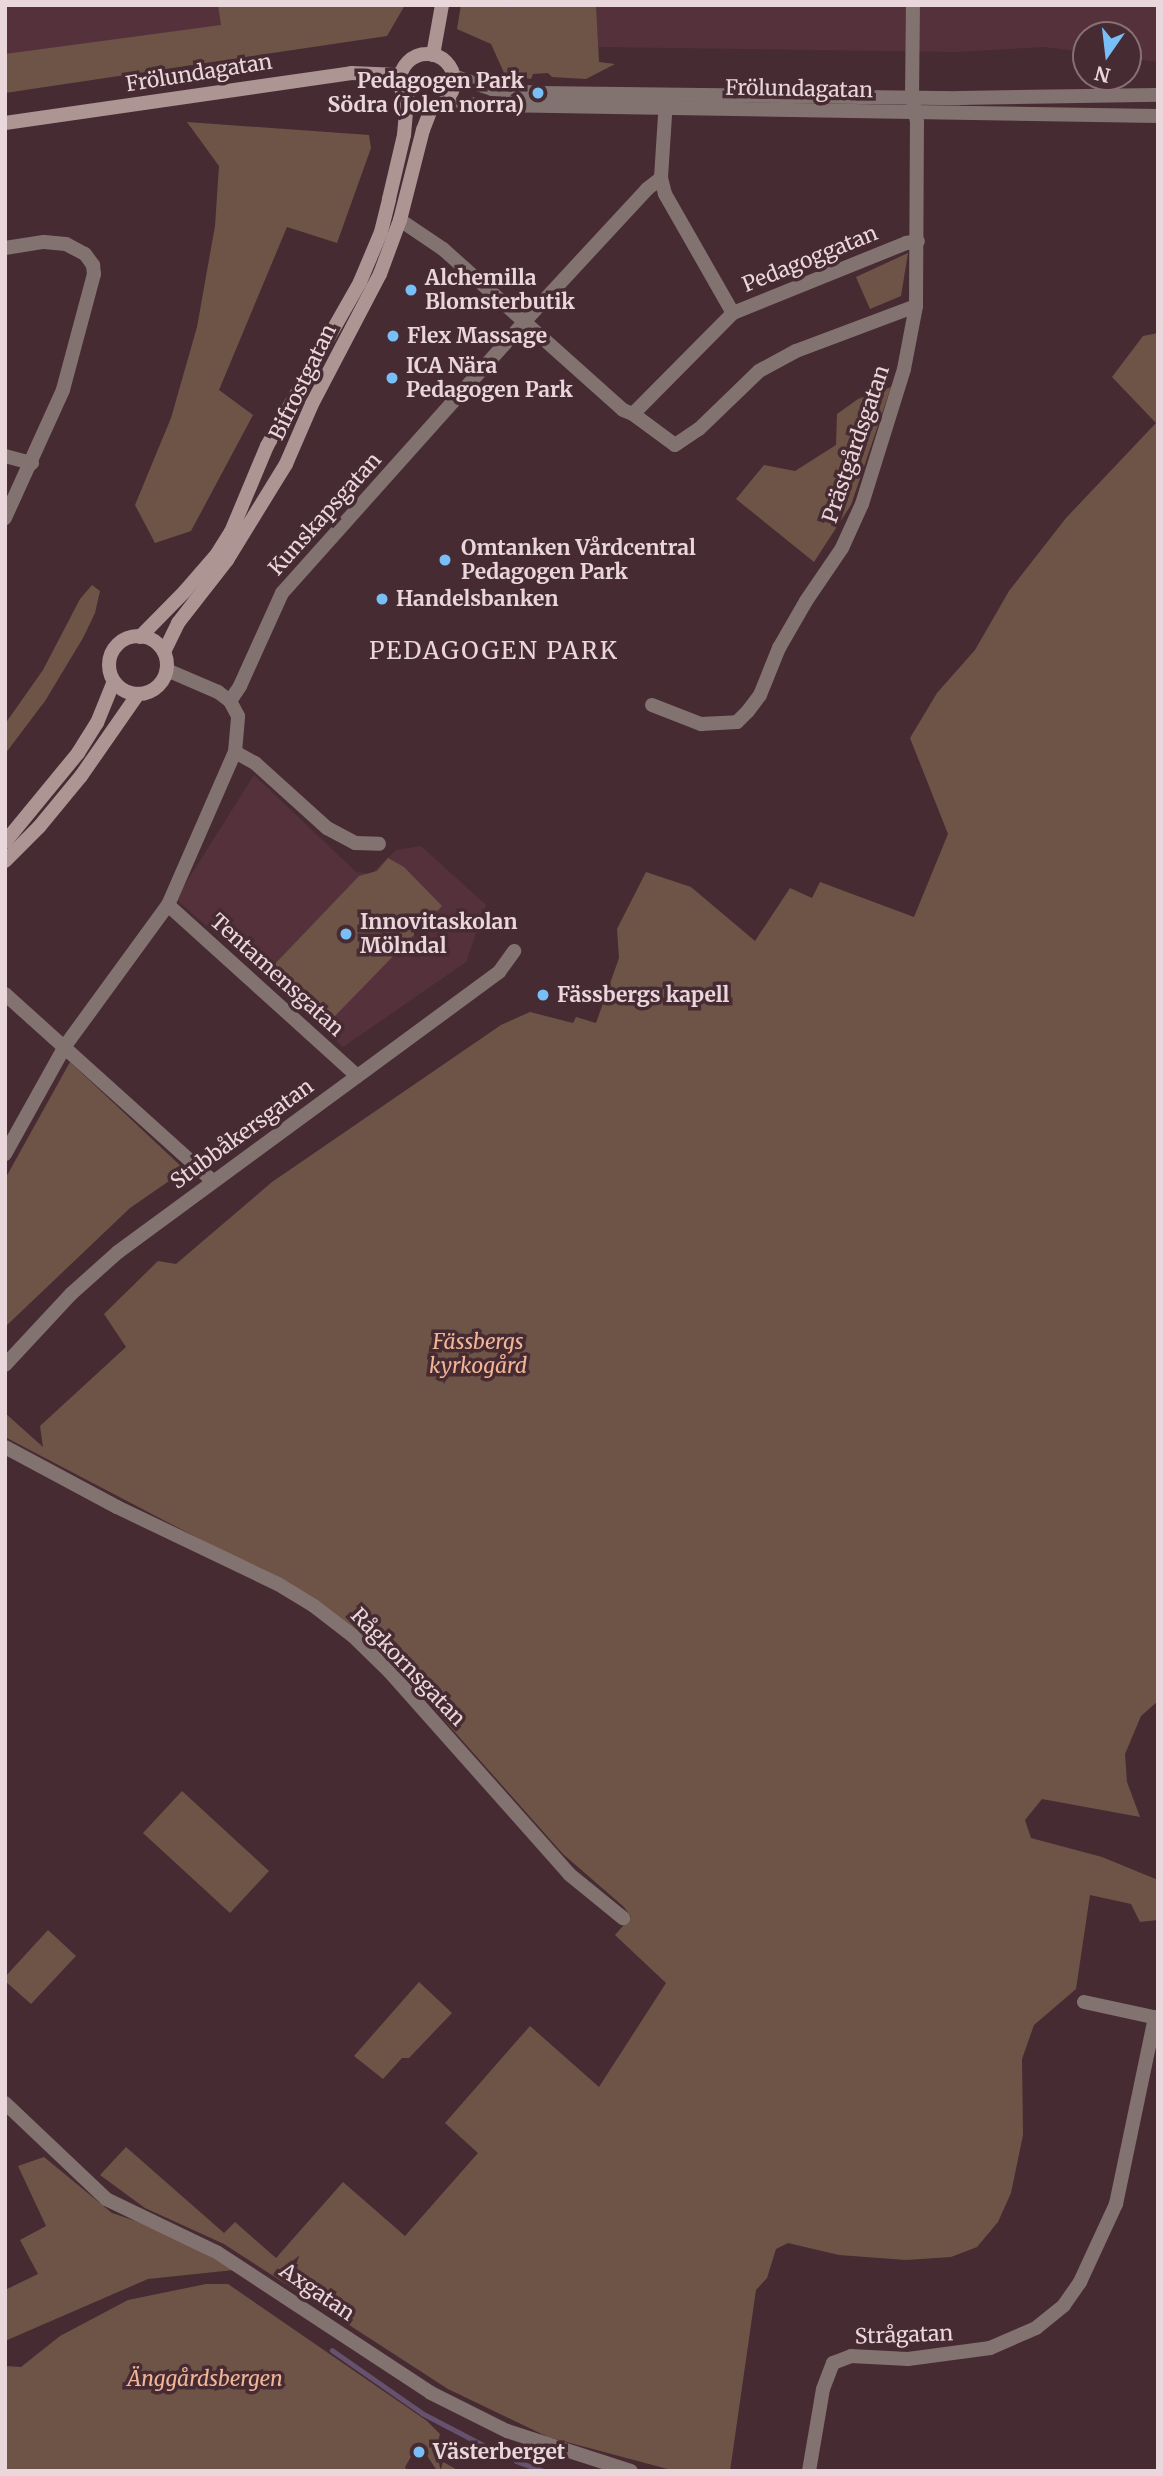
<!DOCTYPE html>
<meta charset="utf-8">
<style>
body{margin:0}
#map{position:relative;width:1163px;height:2476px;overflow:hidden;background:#472b33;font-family:Merriweather,serif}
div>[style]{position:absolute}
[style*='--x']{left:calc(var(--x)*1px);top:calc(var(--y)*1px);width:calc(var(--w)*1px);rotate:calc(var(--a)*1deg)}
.built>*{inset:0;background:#55313c}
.green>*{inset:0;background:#6e5447}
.stream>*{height:4.5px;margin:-2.25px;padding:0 2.25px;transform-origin:2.25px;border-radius:2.25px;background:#66526f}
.street>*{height:14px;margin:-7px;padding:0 7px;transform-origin:7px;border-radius:7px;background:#827371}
.secondary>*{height:14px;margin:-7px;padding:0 7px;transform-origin:7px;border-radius:7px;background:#ad9593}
.secondary>.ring{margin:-7px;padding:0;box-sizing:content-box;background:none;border:14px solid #ad9593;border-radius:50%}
.dots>*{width:19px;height:19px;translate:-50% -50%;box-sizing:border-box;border:4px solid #472b33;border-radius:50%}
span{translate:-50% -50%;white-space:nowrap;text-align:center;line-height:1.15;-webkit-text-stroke:7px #472b33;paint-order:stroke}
.street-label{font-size:21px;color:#ead7dc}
.poi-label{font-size:21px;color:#ead7dc;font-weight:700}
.right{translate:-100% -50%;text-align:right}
.left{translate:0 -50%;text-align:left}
.park-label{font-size:21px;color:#f2b697;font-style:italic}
.quarter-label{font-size:24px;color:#ead7dc;letter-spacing:2px}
.frame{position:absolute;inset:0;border:7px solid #ead7dc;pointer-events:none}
.north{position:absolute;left:1072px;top:21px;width:70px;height:70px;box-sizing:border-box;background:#472b33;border:2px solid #887077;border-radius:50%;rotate:194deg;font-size:19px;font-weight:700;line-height:28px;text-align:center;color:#ead7dc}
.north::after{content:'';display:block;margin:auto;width:24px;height:32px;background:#78bff8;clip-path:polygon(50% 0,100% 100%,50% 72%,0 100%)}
</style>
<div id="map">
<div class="built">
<div style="clip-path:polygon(5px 5px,343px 5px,5px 87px)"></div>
<div style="clip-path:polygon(596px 5px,1158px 5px,1158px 62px,1128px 58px,1128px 35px,1086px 35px,1086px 52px,1044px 47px,954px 52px,598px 47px)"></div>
<div style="clip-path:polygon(254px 775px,356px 872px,371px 874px,396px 850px,421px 846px,486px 905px,466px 962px,343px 1047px,176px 899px)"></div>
</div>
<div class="green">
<div style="clip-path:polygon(218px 5px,405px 5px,387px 36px,5px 93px,5px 54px,221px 25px)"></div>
<div style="clip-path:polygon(461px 5px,596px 5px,599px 62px,615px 64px,586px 79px,552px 77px,548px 73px,533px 74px,531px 79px,505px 75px,491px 44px,457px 29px)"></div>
<div style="clip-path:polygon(187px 122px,369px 135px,371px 148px,337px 243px,287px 227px,219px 390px,253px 415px,191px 531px,155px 543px,135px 505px,171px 418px,197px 327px,215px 226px,219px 166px)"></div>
<div style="clip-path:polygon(908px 253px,901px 296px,870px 309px,856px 277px)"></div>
<div style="clip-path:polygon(1158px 333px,1158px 1701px,1141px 1716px,1125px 1754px,1127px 1782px,1140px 1817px,1042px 1799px,1025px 1820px,1031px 1838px,1102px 1857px,1158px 1880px,1158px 1920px,1140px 1922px,1131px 1904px,1090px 1895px,1076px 1989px,1034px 2025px,1022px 2059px,1023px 2135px,1011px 2193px,998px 2222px,977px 2247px,951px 2257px,906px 2260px,839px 2255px,788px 2243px,776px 2249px,767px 2278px,756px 2290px,730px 2471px,675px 2471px,548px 2437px,448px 2389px,224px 2244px,145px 2208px,100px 2175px,126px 2147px,224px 2233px,235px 2222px,276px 2258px,343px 2182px,405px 2236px,478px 2153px,445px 2123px,530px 2026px,599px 2087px,666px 1983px,615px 1935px,631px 1917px,624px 1907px,563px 1854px,382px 1650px,314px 1599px,5px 1437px,5px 1413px,43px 1447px,40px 1426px,126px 1347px,104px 1314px,158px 1261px,176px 1264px,272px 1182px,501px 1025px,530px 1012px,573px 1023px,576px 1017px,596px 1023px,619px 958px,617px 929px,646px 872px,691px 887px,755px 941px,790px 888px,812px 898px,820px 882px,914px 917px,948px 834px,910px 738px,937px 693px,975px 650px,1009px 591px,1066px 518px,1156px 423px,1112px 377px,1143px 336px)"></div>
<div style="clip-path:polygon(891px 387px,851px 505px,814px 562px,736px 499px,764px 465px,795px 471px,836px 445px,837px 414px,858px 399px)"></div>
<div style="clip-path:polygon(92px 585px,100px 591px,95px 613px,83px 638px,45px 701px,5px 754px,5px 724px,43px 670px,80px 599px)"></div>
<div style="clip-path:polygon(388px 858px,404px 867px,442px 906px,333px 1018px,272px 967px,359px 876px,377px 871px)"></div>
<div style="clip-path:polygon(70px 1062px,185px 1170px,130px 1208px,5px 1327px,5px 1179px)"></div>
<div style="clip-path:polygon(182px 1791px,269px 1871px,230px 1913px,143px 1833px)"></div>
<div style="clip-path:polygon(48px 1930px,76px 1956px,31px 2004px,5px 1981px,5px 1977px)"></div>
<div style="clip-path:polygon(419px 1982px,452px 2013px,409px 2058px,402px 2058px,383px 2079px,354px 2056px)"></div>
<div style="clip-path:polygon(44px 2157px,112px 2213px,165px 2231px,234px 2270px,148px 2279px,5px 2341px,5px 2290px,38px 2274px,20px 2240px,46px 2226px,18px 2166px)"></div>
<div style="clip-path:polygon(206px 2284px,228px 2284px,427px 2421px,440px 2434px,436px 2450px,440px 2460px,459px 2471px,437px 2471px,419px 2443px,405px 2467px,407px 2471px,5px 2471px,5px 2366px,21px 2367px,60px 2336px,128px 2300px)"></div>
</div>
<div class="stream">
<div style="--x:508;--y:6;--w:1;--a:-45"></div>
<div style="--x:332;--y:2350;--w:108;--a:34.9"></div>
<div style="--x:422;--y:2413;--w:73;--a:27.6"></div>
<div style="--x:516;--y:2461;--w:30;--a:20"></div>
</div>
<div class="street">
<div style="--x:453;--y:76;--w:41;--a:18.4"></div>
<div style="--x:492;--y:89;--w:46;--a:5"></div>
<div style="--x:538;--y:93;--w:421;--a:0.7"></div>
<div style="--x:959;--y:98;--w:199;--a:-0.9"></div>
<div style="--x:666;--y:100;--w:78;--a:93.7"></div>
<div style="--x:661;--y:178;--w:16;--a:76"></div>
<div style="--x:665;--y:194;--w:137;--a:60.3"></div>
<div style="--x:440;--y:104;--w:718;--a:0.96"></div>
<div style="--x:400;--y:220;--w:52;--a:34"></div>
<div style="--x:443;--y:249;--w:241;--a:41.8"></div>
<div style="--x:623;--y:410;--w:11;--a:22"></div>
<div style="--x:633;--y:414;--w:52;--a:36.4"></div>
<div style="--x:675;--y:445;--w:29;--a:-34"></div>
<div style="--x:699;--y:429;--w:83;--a:-44"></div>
<div style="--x:759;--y:371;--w:42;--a:-28.4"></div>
<div style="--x:796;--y:351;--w:128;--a:-20.6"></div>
<div style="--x:5;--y:248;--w:39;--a:-9"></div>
<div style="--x:44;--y:242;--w:22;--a:5"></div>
<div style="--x:66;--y:244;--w:21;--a:28"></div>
<div style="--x:85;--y:254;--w:14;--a:54"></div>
<div style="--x:93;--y:265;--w:9;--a:84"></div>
<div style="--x:94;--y:274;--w:120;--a:105"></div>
<div style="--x:63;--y:390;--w:141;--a:114.4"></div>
<div style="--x:633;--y:414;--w:142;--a:-45.3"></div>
<div style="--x:733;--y:313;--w:187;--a:-22"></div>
<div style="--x:906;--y:243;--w:12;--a:-9"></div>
<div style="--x:5;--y:456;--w:28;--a:15"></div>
<div style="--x:230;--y:701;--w:18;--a:-56"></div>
<div style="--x:240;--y:686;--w:102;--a:-65.7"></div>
<div style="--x:282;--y:593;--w:363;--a:-48.2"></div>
<div style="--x:524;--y:322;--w:181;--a:-47.2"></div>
<div style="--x:647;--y:189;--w:18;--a:-38"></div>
<div style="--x:652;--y:705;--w:53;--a:21.2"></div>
<div style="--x:701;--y:724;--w:36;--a:-3"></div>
<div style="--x:737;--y:722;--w:16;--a:-45"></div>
<div style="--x:748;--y:711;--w:20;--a:-53"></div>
<div style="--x:760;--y:695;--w:51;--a:-68"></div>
<div style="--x:779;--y:648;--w:54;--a:-60.1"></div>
<div style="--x:806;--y:601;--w:64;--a:-55.8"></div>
<div style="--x:842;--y:548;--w:48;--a:-65.6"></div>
<div style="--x:862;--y:504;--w:141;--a:-72.7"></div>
<div style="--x:904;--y:369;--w:64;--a:-79.2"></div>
<div style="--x:916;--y:306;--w:184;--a:-89.7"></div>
<div style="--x:917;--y:122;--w:25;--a:-101"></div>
<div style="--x:912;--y:97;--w:92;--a:-89.4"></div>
<div style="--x:235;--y:752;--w:23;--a:29"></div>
<div style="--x:255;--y:763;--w:97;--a:42.1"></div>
<div style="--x:327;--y:828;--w:32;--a:28"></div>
<div style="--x:355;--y:843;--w:24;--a:2"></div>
<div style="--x:168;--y:905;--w:255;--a:42.1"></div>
<div style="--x:5;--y:994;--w:280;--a:42"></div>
<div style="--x:5;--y:1154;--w:124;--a:-60.9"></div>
<div style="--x:65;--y:1046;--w:175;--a:-53.9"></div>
<div style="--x:168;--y:905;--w:167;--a:-66.4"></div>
<div style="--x:235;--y:752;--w:36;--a:-85"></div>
<div style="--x:238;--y:716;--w:17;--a:-118"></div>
<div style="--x:230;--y:701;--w:15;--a:-143"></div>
<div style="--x:218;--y:692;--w:56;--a:-156.7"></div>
<div style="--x:5;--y:1365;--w:97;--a:-47.1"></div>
<div style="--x:71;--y:1294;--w:63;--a:-41.8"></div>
<div style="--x:118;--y:1252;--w:473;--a:-36.3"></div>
<div style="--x:499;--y:972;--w:26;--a:-54"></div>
<div style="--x:5;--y:1447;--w:127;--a:28.2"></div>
<div style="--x:117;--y:1507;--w:178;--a:25.6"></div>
<div style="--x:278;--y:1584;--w:42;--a:31.4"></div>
<div style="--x:314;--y:1606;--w:49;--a:37.6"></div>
<div style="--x:353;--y:1636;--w:50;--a:44.2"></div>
<div style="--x:389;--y:1671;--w:271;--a:48.4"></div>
<div style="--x:569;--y:1874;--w:70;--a:39.2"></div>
<div style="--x:1084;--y:2002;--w:76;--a:12.2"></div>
<div style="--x:5;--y:2103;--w:139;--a:43.5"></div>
<div style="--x:106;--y:2199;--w:124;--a:25.7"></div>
<div style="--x:218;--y:2253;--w:255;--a:33.3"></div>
<div style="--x:431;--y:2393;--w:85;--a:26.6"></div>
<div style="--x:507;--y:2431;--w:130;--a:17.9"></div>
<div style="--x:809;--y:2471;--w:83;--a:-80.3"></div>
<div style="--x:823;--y:2389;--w:28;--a:-69"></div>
<div style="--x:833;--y:2363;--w:19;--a:-21"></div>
<div style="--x:851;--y:2356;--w:57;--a:3"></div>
<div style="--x:908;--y:2359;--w:83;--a:-7.6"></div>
<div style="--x:990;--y:2348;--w:50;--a:-23.5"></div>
<div style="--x:1036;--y:2328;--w:36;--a:-39"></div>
<div style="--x:1064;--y:2305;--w:28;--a:-55"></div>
<div style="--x:1080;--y:2282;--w:86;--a:-65.2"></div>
<div style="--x:1116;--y:2204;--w:191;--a:-78.2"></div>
</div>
<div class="secondary">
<div class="ring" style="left:400px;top:54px;width:40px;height:40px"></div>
<div style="--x:433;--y:55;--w:51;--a:-79.8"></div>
<div style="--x:5;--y:123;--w:350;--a:-8.2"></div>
<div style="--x:351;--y:73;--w:49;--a:2.3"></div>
<div class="ring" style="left:109px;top:636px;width:44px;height:44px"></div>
<div style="--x:140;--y:637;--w:64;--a:-45.6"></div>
<div style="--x:185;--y:591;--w:49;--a:-49.1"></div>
<div style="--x:217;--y:554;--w:26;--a:-58"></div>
<div style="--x:231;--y:532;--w:93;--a:-67.3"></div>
<div style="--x:267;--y:446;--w:189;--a:-60.4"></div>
<div style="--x:360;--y:282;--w:54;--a:-67.2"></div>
<div style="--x:381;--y:232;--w:34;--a:-76"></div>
<div style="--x:389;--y:199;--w:66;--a:-76.8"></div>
<div style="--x:404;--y:135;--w:36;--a:-85"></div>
<div style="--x:164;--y:652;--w:32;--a:-64"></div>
<div style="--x:178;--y:623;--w:80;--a:-52.1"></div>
<div style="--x:227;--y:560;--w:113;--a:-58.4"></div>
<div style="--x:286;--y:464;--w:65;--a:-66.6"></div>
<div style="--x:312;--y:404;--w:147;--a:-62.4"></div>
<div style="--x:380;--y:274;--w:58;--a:-69.7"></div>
<div style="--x:400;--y:220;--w:93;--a:-75.7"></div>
<div style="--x:423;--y:130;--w:25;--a:-69"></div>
<div style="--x:5;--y:842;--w:115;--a:-50.6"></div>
<div style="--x:78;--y:753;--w:36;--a:-58"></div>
<div style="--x:97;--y:723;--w:45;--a:-68"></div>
<div style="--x:5;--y:861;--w:48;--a:-45"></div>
<div style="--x:39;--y:827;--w:66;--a:-50.5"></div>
<div style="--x:81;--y:776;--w:100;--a:-55.2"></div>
</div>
<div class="dots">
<div style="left:538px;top:93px;background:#78bff8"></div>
<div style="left:411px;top:290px;background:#78bff8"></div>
<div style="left:393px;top:336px;background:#78bff8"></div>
<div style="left:392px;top:378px;background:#78bff8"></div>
<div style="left:445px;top:560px;background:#78bff8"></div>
<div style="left:382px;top:599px;background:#78bff8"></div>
<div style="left:346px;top:934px;background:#78bff8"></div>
<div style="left:543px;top:995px;background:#78bff8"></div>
<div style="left:419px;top:2452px;background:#78bff8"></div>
</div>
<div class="street-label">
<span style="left:199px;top:73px;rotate:-9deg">Frölundagatan</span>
<span style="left:799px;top:89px;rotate:1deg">Frölundagatan</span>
<span style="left:810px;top:259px;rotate:-22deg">Pedagoggatan</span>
<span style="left:303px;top:382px;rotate:-64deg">Bifrostgatan</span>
<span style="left:856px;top:444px;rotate:-71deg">Prästgårdsgatan</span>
<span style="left:325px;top:514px;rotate:-48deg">Kunskapsgatan</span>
<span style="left:277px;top:975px;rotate:42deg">Tentamensgatan</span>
<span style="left:242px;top:1134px;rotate:-36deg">Stubbåkersgatan</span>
<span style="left:408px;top:1667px;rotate:46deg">Rågkornsgatan</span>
<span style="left:317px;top:2292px;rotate:34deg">Axgatan</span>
<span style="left:904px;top:2335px;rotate:-2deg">Strågatan</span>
</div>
<div class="poi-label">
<span class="right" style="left:524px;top:93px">Pedagogen Park<br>Södra (Jolen norra)</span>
<span class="left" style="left:425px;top:290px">Alchemilla<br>Blomsterbutik</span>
<span class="left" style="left:407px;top:336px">Flex Massage</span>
<span class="left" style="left:406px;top:378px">ICA Nära<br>Pedagogen Park</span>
<span class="left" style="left:461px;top:560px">Omtanken Vårdcentral<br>Pedagogen Park</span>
<span class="left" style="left:396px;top:599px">Handelsbanken</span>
<span class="left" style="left:360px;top:934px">Innovitaskolan<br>Mölndal</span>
<span class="left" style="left:557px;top:995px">Fässbergs kapell</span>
<span class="left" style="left:433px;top:2452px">Västerberget</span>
</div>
<div class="park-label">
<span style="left:478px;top:1354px">Fässbergs<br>kyrkogård</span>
<span style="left:205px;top:2379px">Änggårdsbergen</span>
</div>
<div class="quarter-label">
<span style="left:494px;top:651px">PEDAGOGEN PARK</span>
</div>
<div class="frame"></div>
<div class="north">N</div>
</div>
